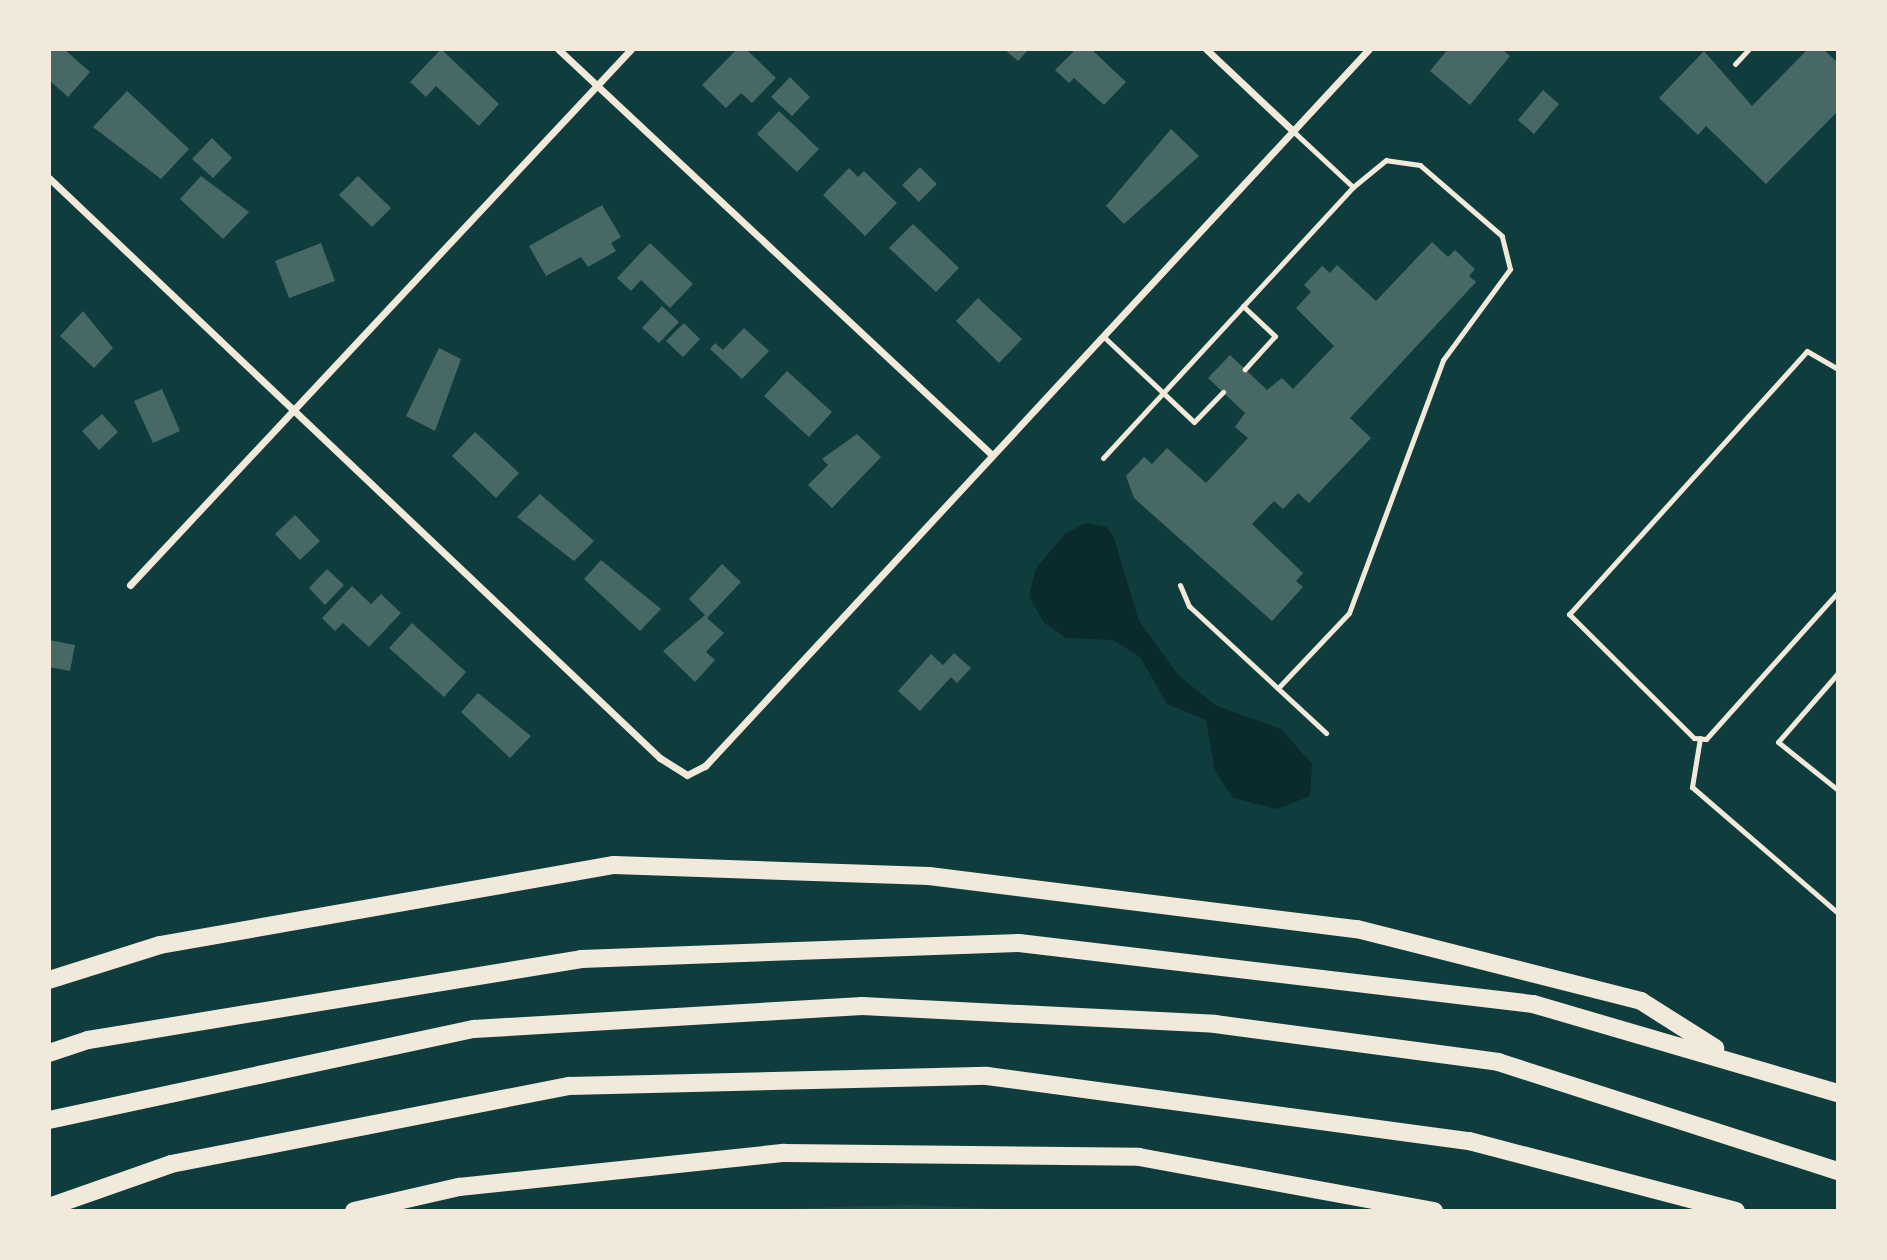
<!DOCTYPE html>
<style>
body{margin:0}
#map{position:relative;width:1887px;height:1260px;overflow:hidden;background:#0f3d3e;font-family:"Golos Text",sans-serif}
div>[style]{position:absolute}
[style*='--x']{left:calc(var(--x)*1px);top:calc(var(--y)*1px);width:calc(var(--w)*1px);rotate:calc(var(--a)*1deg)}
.green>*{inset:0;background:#244646}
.water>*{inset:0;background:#0a2a2b}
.building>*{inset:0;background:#486865}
.service>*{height:5px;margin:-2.5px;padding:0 2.5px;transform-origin:2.5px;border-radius:2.5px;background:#f1e9da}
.minor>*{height:7px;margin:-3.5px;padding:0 3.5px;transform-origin:3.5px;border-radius:3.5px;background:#f1e9da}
.motorway>*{height:18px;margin:-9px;padding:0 9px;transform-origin:9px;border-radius:9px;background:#f1e9da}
span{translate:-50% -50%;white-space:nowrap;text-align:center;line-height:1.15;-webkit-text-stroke:7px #f1e9da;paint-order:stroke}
.frame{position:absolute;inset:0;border:51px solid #f1e9da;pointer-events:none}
</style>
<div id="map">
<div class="green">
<div style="clip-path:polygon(910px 1205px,1050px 1211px,743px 1211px,836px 1207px)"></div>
</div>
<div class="water">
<div style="clip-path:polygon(1085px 523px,1107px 527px,1114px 538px,1139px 621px,1179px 676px,1217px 706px,1281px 729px,1312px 764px,1310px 796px,1277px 809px,1233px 798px,1215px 771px,1206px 720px,1167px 704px,1140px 657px,1113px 640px,1066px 638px,1044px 623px,1029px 596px,1036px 568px,1065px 534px)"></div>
</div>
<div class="building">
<div style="clip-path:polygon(49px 49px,64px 49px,90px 72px,68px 97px,49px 80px)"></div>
<div style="clip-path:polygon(441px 49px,499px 104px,479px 126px,436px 86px,426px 97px,410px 82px)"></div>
<div style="clip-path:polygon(737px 49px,746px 49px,776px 78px,752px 103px,741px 93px,726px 108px,702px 85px)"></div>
<div style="clip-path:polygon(1004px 49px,1029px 49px,1018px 61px)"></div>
<div style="clip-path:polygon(1076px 49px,1091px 49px,1126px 82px,1104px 105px,1074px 78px,1069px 83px,1055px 70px)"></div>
<div style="clip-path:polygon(1448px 49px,1502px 49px,1510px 56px,1470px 105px,1430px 71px)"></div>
<div style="clip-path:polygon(1808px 49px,1823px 49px,1838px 63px,1838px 111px,1766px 184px,1706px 126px,1698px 135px,1659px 98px,1704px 51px,1752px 106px)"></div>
<div style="clip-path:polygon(790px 77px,810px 97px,792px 116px,771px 97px)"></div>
<div style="clip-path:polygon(1543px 90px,1559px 104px,1534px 134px,1518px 120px)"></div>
<div style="clip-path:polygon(127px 91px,189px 149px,161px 179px,93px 127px)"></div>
<div style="clip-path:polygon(779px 111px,819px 149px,797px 172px,757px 134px)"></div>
<div style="clip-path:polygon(1171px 129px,1199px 156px,1124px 224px,1106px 206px)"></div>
<div style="clip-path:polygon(212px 138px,232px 158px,213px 178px,192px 159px)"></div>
<div style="clip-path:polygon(920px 167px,937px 184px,919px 202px,902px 185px)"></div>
<div style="clip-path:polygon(849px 168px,858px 177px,864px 171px,897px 203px,865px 236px,823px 195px)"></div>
<div style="clip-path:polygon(201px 176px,249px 212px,223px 239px,180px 199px)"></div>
<div style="clip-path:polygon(358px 176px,391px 208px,372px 227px,339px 195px)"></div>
<div style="clip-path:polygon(602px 205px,621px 237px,611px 243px,616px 251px,588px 267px,581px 257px,546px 276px,529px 246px)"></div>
<div style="clip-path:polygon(913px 224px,959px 268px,936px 292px,889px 248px)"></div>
<div style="clip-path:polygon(1432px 242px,1448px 257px,1455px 250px,1475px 269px,1469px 276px,1476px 282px,1350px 418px,1371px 438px,1309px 503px,1298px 493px,1283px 509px,1274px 501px,1252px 524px,1303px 573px,1296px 581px,1303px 587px,1272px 621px,1134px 498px,1126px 476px,1144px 457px,1152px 464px,1167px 448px,1206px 483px,1248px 438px,1235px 427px,1245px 413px,1208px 378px,1230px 355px,1267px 390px,1282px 378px,1293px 389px,1334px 346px,1296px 308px,1311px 292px,1304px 285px,1322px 266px,1330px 273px,1337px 265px,1376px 301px)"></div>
<div style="clip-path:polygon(321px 243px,335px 281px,289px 298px,275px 261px)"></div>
<div style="clip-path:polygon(650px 243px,693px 284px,670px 308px,641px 280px,631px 291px,617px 278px)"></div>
<div style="clip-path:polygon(978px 298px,1022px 339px,999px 363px,956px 321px)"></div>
<div style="clip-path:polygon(662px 306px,679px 322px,659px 343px,642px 328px)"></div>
<div style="clip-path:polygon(83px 311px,113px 348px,94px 368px,60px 336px)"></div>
<div style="clip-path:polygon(684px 323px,700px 339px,683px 357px,666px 341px)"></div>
<div style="clip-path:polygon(744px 328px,769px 351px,742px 379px,710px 349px,715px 343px,723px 350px)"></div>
<div style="clip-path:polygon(439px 348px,461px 359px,435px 431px,406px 416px)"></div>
<div style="clip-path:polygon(787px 371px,832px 412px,809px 437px,764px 396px)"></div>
<div style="clip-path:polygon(162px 389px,180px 431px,153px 443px,134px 401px)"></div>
<div style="clip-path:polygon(102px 414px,118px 432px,99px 450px,82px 431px)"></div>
<div style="clip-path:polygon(475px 432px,519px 473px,496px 498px,452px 456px)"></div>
<div style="clip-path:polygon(857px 434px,881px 457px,832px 508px,808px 485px,828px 465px,822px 459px)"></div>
<div style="clip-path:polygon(540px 494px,594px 541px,574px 561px,517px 517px)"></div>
<div style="clip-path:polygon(295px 515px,320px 541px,300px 560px,275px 534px)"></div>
<div style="clip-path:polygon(601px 560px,661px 609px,640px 631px,584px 579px)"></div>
<div style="clip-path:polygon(722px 564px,741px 582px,707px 618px,724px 633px,706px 652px,715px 660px,695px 682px,663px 651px,705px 615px,689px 599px)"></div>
<div style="clip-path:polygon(327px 569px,344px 585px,325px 605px,309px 588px)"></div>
<div style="clip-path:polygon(352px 586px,371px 604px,381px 594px,401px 613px,369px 647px,343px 623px,335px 631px,322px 618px)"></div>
<div style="clip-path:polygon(412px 623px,466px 672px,444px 697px,389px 648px)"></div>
<div style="clip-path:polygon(49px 640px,75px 645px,70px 671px,49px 667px)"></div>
<div style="clip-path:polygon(954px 653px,971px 668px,957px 683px,951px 677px,920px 711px,898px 691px,931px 654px,943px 665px)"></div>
<div style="clip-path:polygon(478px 693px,531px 736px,510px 758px,461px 712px)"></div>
</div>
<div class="service">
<div style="--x:1735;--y:64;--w:21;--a:-47"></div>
<div style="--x:1243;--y:306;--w:44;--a:43.2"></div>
<div style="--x:1275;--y:336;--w:45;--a:132.3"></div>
<div style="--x:1103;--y:336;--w:125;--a:43.4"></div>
<div style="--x:1194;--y:422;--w:42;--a:-46"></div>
<div style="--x:1838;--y:369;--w:36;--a:-150"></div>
<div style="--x:1807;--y:351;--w:355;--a:132.1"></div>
<div style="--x:1569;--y:614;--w:176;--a:44.8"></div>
<div style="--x:1694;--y:738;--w:12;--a:5"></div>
<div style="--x:1706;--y:739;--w:198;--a:-48.1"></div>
<div style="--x:1103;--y:458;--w:369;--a:-47.3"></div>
<div style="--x:1353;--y:187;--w:82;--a:-137"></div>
<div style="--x:1180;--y:585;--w:23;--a:67"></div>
<div style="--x:1189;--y:606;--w:187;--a:42.8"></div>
<div style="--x:1838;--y:673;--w:91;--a:131"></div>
<div style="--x:1778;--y:742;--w:77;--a:38.7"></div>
<div style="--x:1278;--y:688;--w:103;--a:-46.6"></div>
<div style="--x:1349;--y:613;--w:270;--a:-69.6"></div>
<div style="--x:1443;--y:360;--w:113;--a:-53.6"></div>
<div style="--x:1510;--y:269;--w:34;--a:-104"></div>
<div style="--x:1502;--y:236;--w:108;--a:-139.1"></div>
<div style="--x:1420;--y:165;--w:34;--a:-172"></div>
<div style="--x:1386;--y:160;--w:43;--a:140.7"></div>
<div style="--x:1700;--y:738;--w:50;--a:99.3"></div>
<div style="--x:1692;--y:787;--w:193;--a:40.8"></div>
</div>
<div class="minor">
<div style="--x:558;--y:49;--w:594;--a:43.09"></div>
<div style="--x:1206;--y:49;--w:120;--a:43.3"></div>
<div style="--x:49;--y:178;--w:842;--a:43.51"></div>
<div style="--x:660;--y:758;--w:32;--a:32"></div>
<div style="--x:687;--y:775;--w:20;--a:-27"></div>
<div style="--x:705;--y:766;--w:977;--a:-47.2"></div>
<div style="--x:130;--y:585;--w:734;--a:-46.93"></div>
</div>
<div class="motorway">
<div style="--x:49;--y:980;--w:116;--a:-17.5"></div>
<div style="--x:160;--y:945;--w:461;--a:-10"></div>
<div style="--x:614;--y:865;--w:315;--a:2"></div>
<div style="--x:929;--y:876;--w:431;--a:7.1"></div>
<div style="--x:1357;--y:929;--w:293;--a:14.2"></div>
<div style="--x:1641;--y:1001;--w:88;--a:32.4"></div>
<div style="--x:49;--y:1053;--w:41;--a:-18.4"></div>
<div style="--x:88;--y:1040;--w:500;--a:-9.3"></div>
<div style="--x:581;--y:959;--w:438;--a:-2.1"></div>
<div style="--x:1019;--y:943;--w:518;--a:6.77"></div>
<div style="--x:1533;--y:1004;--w:318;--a:16.3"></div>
<div style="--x:49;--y:1120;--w:435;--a:-12.1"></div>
<div style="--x:474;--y:1029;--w:389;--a:-3.4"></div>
<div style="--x:862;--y:1006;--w:353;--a:2.9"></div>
<div style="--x:1215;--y:1024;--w:286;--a:7.6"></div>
<div style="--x:1498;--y:1062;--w:357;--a:17.8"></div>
<div style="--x:49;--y:1207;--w:129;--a:-19.4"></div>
<div style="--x:171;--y:1164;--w:406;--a:-11.1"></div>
<div style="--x:569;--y:1086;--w:418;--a:-1.4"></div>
<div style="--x:987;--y:1076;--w:486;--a:7.7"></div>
<div style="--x:1469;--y:1141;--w:276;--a:14.7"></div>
<div style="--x:354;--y:1211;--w:108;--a:-12.9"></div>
<div style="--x:459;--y:1187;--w:327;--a:-6"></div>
<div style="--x:784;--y:1153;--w:355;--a:0.6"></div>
<div style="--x:1139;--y:1157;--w:300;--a:10.4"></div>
</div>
<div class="frame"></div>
</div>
